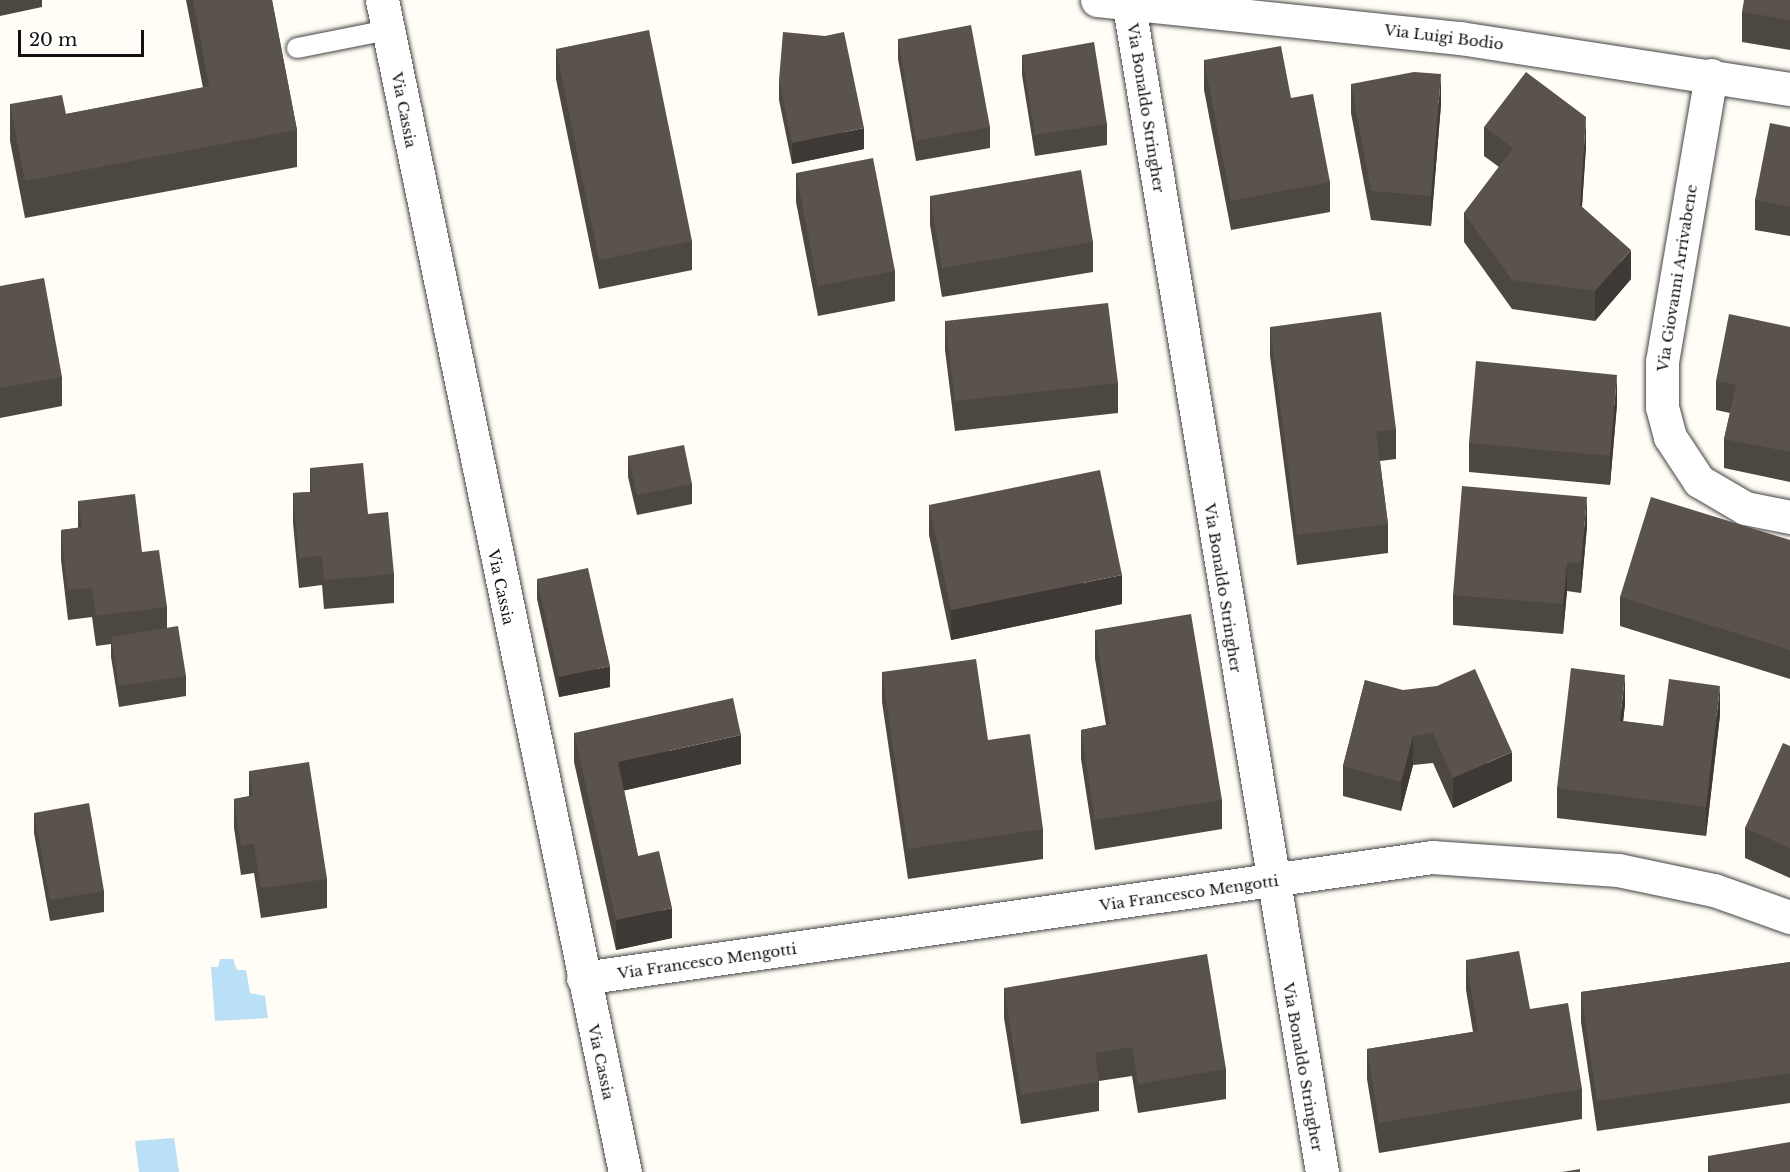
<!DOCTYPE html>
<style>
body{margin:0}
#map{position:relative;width:1790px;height:1172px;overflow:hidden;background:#fffdf5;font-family:"Libre Baskerville",serif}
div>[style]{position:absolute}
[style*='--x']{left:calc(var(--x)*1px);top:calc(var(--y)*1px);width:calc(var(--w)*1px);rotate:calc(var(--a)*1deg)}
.water>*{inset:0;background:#b9e0f7}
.roads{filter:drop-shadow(0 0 2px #444) drop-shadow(0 0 2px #444)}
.service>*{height:20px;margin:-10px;padding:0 10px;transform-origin:10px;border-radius:10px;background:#fff}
.minor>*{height:33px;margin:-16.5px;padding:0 16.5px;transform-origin:16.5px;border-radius:16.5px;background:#fff}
.tertiary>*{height:33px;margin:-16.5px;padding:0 16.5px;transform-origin:16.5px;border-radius:16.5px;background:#fff}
.wall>*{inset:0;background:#4d4742}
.shaded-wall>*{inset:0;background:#3f3936}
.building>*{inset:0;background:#5a524d}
span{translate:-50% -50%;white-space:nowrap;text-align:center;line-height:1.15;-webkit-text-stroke:6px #fff;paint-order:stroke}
.street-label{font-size:15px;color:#111}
.scale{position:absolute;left:18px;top:30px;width:126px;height:27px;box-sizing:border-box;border:3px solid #111;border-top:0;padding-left:8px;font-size:18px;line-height:21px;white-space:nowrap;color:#111;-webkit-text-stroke:4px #fff;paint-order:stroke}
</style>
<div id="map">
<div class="water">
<div style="clip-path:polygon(220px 959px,233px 959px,237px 970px,246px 970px,250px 993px,265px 996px,268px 1018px,215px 1021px,211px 967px,218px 967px)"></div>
<div style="clip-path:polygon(174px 1138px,179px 1172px,139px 1172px,135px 1141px)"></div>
</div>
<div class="roads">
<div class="service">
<div style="--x:297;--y:48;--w:93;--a:-11.2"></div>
</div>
<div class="minor">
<div style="--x:1097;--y:0;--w:365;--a:6"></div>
<div style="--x:1460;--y:38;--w:334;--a:8.8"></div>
<div style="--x:1128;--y:0;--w:1188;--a:80.6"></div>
<div style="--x:1711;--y:75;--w:290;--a:99.7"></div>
<div style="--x:1662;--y:361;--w:46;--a:90"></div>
<div style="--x:1662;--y:407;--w:31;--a:75"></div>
<div style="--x:1670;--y:437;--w:53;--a:56.6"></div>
<div style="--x:1699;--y:481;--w:53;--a:30.4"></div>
<div style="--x:1745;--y:508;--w:46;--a:11.3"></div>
<div style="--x:583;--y:978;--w:858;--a:-8.11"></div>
<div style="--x:1432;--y:857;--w:186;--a:4"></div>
<div style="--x:1618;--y:870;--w:98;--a:11.8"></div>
<div style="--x:1714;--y:890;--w:81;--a:19.6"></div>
</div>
<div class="tertiary">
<div style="--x:382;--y:0;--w:1197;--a:78.29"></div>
</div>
</div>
<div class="wall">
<div style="clip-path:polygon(0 0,42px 0,42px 7px,0 16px)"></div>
<div style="clip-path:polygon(186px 0,272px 0,297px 130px,297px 167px,25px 218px,10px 141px,10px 104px,66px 114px,203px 88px)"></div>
<div style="clip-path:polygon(1790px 0,1790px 50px,1742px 42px,1742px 12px)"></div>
<div style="clip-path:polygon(898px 39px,990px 127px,990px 148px,916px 161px,898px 59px)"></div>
<div style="clip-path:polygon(556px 49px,692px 241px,692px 270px,599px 289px,556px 79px)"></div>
<div style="clip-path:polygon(1022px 55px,1107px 124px,1107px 145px,1035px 156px,1022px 75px)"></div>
<div style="clip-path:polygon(1204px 60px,1291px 98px,1330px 182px,1330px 212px,1231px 230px,1204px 90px)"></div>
<div style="clip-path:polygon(779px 80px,864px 149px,792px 164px,779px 100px)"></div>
<div style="clip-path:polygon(1351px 84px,1441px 104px,1431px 226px,1371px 220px,1351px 113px)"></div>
<div style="clip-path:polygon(1484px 127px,1586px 146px,1582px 207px,1631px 279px,1595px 321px,1512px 309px,1464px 242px,1464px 213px,1499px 167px,1484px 156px)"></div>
<div style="clip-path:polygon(1790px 127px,1790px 236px,1755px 230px,1755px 200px)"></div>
<div style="clip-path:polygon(796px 173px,895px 271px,895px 301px,818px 316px,796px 202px)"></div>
<div style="clip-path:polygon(930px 196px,1093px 242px,1093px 272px,942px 297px,930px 225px)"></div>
<div style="clip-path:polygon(0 286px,62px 377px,62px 406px,0 418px)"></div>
<div style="clip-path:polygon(945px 321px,1118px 383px,1118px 413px,955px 431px,945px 350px)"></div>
<div style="clip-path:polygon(1270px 327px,1396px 429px,1396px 459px,1380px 461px,1388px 524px,1388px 553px,1297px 565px,1270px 356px)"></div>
<div style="clip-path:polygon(1790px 327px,1790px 482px,1724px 468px,1724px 439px,1730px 413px,1716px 410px,1716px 381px)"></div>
<div style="clip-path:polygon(1617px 404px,1610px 485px,1469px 472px,1469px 443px)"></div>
<div style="clip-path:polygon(628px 456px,692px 484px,692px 504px,637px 515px,628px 477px)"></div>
<div style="clip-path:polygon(310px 468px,368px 514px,394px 574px,394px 603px,324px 609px,322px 585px,299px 588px,293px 523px,293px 493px,310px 492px)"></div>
<div style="clip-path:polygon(78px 501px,142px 552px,167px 607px,167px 628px,186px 676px,186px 696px,119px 707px,111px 657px,111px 644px,96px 646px,92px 617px,68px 620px,61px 560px,61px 530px,78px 528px)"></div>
<div style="clip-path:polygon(929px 505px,1122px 604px,951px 640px,929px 535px)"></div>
<div style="clip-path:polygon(1587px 526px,1581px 593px,1567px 591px,1563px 634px,1453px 625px,1453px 595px)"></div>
<div style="clip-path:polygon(1790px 540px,1790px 679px,1620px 626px,1620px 597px)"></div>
<div style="clip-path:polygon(537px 579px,610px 687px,559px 697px,537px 599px)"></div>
<div style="clip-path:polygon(1095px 630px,1222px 800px,1222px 829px,1095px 850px,1081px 759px,1081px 730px,1106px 725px,1095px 659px)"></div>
<div style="clip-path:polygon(882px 672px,988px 740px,1043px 829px,1043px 859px,908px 879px,882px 702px)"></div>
<div style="clip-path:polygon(1365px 680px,1512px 781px,1453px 808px,1433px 763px,1413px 765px,1401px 811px,1343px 796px,1343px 766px)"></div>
<div style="clip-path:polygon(1625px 704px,1623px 721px,1663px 726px,1720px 715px,1706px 836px,1557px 818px,1557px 788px)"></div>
<div style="clip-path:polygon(574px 733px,741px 764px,624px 790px,638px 856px,672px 938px,616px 950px,574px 762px)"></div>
<div style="clip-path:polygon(1790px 746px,1790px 878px,1745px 858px,1745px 828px)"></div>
<div style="clip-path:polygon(249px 771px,327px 879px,327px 908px,261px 918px,254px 873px,241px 875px,234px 828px,234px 799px,249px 796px)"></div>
<div style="clip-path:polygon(34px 813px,104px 891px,104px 912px,50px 921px,34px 833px)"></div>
<div style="clip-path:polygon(1466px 960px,1530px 1009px,1582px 1089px,1582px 1119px,1379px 1153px,1367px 1079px,1367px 1049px,1473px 1032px,1466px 990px)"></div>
<div style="clip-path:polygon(1790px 962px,1790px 1103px,1597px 1131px,1581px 1022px,1581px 992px)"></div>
<div style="clip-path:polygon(1004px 988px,1226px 1069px,1226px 1099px,1138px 1113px,1132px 1076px,1099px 1081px,1099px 1111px,1021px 1124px,1004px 1018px)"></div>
<div style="clip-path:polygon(1708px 1156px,1790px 1172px,1708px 1172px)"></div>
</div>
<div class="shaded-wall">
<div style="clip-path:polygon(1441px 74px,1441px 104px,1431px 226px,1431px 196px)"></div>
<div style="clip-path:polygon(1586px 117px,1586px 146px,1580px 235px,1580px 205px)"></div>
<div style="clip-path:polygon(864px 128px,864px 149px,792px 164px,792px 143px)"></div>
<div style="clip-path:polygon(1631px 250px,1631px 279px,1595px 321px,1595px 291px)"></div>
<div style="clip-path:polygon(1617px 375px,1617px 404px,1610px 485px,1610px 456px)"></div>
<div style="clip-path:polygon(1587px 497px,1587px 526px,1581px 593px,1581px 563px)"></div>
<div style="clip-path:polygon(1567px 562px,1567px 591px,1563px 634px,1563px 604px)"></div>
<div style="clip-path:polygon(1122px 575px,1122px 604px,951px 640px,951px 610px)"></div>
<div style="clip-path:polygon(610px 666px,610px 687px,559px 697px,559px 677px)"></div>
<div style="clip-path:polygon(1625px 675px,1625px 704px,1620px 750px,1620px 721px)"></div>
<div style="clip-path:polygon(1720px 686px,1720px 715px,1706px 836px,1706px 807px)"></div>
<div style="clip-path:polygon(741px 735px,741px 764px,618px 792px,618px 762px)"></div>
<div style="clip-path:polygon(1413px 736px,1413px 765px,1401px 811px,1401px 782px)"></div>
<div style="clip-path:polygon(1512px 752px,1512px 781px,1453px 808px,1453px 778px)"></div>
<div style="clip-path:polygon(672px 908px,672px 938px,616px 950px,616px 920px)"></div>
</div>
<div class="building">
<div style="clip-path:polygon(193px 0,272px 0,297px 130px,25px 181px,10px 104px,62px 95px,66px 114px,209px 86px)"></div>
<div style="clip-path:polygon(1744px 0,1790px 0,1790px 20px,1742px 12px)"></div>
<div style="clip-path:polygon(971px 25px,990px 127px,916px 141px,898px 39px)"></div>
<div style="clip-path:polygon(649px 30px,692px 241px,599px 260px,556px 49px)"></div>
<div style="clip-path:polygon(783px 32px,825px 36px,844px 32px,864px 128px,792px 143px,779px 80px)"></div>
<div style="clip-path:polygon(1094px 42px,1107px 124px,1035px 135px,1022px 55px)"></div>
<div style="clip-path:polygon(1281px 46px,1291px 98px,1313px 94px,1330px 182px,1231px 201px,1204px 60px)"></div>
<div style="clip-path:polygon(1414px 72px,1441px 74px,1431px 196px,1371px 191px,1351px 84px)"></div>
<div style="clip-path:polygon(1526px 72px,1586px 117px,1580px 205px,1631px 250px,1595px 291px,1512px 280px,1464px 213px,1513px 148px,1484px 127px)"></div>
<div style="clip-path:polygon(1770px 123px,1790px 127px,1790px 207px,1755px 200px)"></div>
<div style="clip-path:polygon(873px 158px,895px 271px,818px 286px,796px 173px)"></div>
<div style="clip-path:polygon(1081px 170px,1093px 242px,942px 268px,930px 196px)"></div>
<div style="clip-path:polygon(44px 278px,62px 377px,0 388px,0 286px)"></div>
<div style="clip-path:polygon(1108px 303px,1118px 383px,955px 401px,945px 321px)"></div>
<div style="clip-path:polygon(1381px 312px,1396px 429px,1376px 432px,1388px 524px,1297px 535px,1270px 327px)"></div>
<div style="clip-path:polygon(1729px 314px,1790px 327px,1790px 452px,1724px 439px,1736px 385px,1716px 381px)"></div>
<div style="clip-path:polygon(1476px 361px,1617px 375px,1610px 456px,1469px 443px)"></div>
<div style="clip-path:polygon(684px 445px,692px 484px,637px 495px,628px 456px)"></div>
<div style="clip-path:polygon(363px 463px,368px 514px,388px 512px,394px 574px,324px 580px,322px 556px,299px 558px,293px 493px,312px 492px,310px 468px)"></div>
<div style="clip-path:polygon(1100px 470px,1122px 575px,951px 610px,929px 505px)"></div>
<div style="clip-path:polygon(1462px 486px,1587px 497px,1581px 563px,1567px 562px,1563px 604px,1453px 595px)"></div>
<div style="clip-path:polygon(135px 494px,142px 552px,159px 550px,167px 607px,96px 616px,92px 588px,68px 590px,61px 530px,82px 527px,78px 501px)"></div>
<div style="clip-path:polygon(1651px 497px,1790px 540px,1790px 650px,1620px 597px)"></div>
<div style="clip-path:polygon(588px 568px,610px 666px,559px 677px,537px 579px)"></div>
<div style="clip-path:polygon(1191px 614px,1222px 800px,1095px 820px,1081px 730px,1110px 724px,1095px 630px)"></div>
<div style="clip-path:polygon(178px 626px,186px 676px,119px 686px,111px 637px)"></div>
<div style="clip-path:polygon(976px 659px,988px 740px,1030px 734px,1043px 829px,908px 849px,882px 672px)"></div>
<div style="clip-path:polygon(1571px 668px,1625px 675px,1620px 721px,1663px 726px,1669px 679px,1720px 686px,1706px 807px,1557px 788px)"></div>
<div style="clip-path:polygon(1475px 669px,1512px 752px,1453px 778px,1433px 733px,1413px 736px,1401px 782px,1343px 766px,1365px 680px,1403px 690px,1437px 686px)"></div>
<div style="clip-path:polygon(733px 698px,741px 735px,618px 762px,638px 856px,659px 851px,672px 908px,616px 920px,574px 733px)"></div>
<div style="clip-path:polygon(1783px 743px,1790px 746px,1790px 848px,1745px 828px)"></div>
<div style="clip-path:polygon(309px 762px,327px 879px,261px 888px,254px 844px,241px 846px,234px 799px,253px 796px,249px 771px)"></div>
<div style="clip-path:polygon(89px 803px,104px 891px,50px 900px,34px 813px)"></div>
<div style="clip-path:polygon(1519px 951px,1530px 1009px,1568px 1003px,1582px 1089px,1379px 1123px,1367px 1049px,1478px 1031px,1466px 960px)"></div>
<div style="clip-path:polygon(1207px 954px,1226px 1069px,1138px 1084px,1132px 1047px,1095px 1053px,1099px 1082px,1021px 1095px,1004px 988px)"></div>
<div style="clip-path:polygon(1790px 962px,1790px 1073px,1597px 1101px,1581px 992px)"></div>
<div style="clip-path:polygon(1790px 1142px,1790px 1172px,1711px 1172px,1708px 1156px)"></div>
<div style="clip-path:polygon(1580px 1169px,1580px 1172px,1562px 1172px)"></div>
</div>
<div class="street-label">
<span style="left:1444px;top:37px;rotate:7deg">Via Luigi Bodio</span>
<span style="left:1146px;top:108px;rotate:81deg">Via Bonaldo Stringher</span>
<span style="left:404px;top:110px;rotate:79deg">Via Cassia</span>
<span style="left:1677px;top:278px;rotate:-81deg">Via Giovanni Arrivabene</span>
<span style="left:501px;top:587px;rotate:78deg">Via Cassia</span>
<span style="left:1223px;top:588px;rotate:81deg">Via Bonaldo Stringher</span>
<span style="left:1189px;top:893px;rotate:-8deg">Via Francesco Mengotti</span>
<span style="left:707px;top:961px;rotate:-8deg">Via Francesco Mengotti</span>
<span style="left:601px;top:1062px;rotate:78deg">Via Cassia</span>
<span style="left:1303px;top:1067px;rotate:80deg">Via Bonaldo Stringher</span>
</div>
<div class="scale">20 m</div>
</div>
